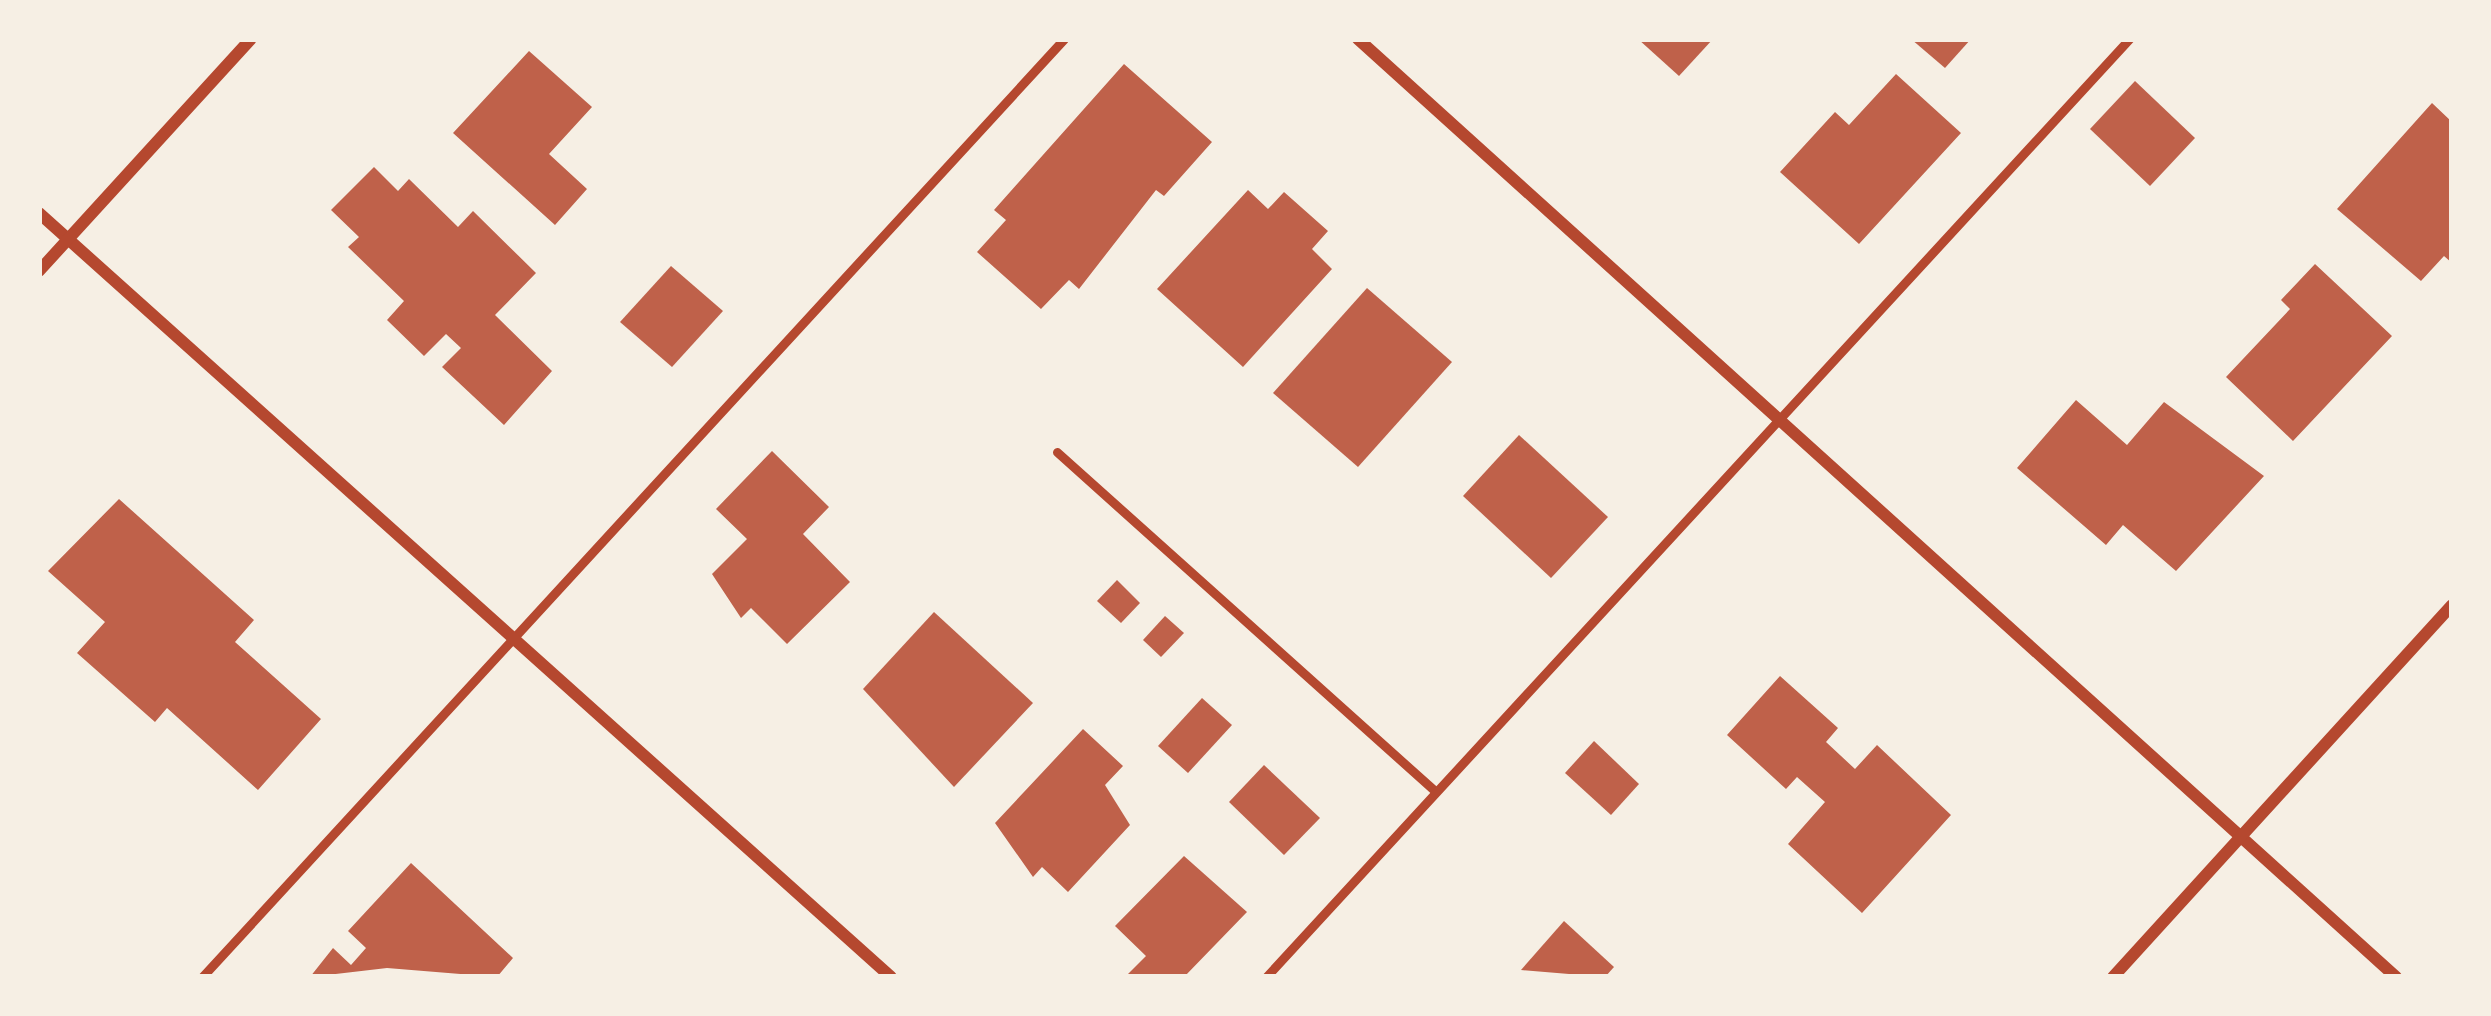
<!DOCTYPE html>
<style>
body{margin:0}
#map{position:relative;width:2491px;height:1016px;overflow:hidden;background:#f6efe4;font-family:Raleway,sans-serif}
div>[style]{position:absolute}
[style*='--x']{left:calc(var(--x)*1px);top:calc(var(--y)*1px);width:calc(var(--w)*1px);rotate:calc(var(--a)*1deg)}
.building>*{inset:0;background:#bf614a}
.service>*{height:9px;margin:-4.5px;padding:0 4.5px;transform-origin:4.5px;border-radius:4.5px;background:#b5482f}
.minor>*{height:12px;margin:-6px;padding:0 6px;transform-origin:6px;border-radius:6px;background:#b5482f}
span{translate:-50% -50%;white-space:nowrap;text-align:center;line-height:1.15;-webkit-text-stroke:10px #f6efe4;paint-order:stroke}
.frame{position:absolute;inset:0;border:42px solid #f6efe4;pointer-events:none}
</style>
<div id="map">
<div class="building">
<div style="clip-path:polygon(1638px 39px,1713px 39px,1679px 76px)"></div>
<div style="clip-path:polygon(1911px 39px,1971px 39px,1945px 68px)"></div>
<div style="clip-path:polygon(529px 51px,592px 107px,549px 154px,587px 189px,555px 225px,453px 133px)"></div>
<div style="clip-path:polygon(1124px 64px,1212px 142px,1164px 196px,1156px 190px,1079px 289px,1069px 280px,1041px 309px,977px 252px,1006px 220px,994px 210px)"></div>
<div style="clip-path:polygon(1896px 74px,1961px 133px,1859px 244px,1780px 172px,1835px 112px,1849px 125px)"></div>
<div style="clip-path:polygon(2135px 81px,2195px 138px,2150px 186px,2090px 129px)"></div>
<div style="clip-path:polygon(2432px 103px,2452px 122px,2452px 263px,2444px 256px,2421px 281px,2337px 209px)"></div>
<div style="clip-path:polygon(374px 167px,398px 191px,409px 179px,458px 227px,473px 211px,536px 273px,495px 315px,552px 371px,504px 425px,442px 367px,461px 348px,446px 334px,424px 356px,387px 320px,404px 301px,348px 247px,359px 237px,331px 210px)"></div>
<div style="clip-path:polygon(1248px 190px,1268px 209px,1284px 192px,1328px 231px,1312px 249px,1332px 269px,1243px 367px,1157px 289px)"></div>
<div style="clip-path:polygon(2315px 264px,2392px 336px,2293px 441px,2226px 377px,2290px 309px,2281px 300px)"></div>
<div style="clip-path:polygon(671px 266px,723px 311px,672px 367px,620px 322px)"></div>
<div style="clip-path:polygon(1367px 288px,1452px 362px,1358px 467px,1273px 393px)"></div>
<div style="clip-path:polygon(2076px 400px,2127px 445px,2164px 402px,2264px 476px,2176px 571px,2123px 525px,2106px 545px,2017px 468px)"></div>
<div style="clip-path:polygon(1519px 435px,1608px 517px,1551px 578px,1463px 496px)"></div>
<div style="clip-path:polygon(772px 451px,829px 507px,803px 534px,850px 582px,787px 644px,751px 608px,741px 618px,712px 574px,747px 539px,716px 509px)"></div>
<div style="clip-path:polygon(119px 499px,254px 620px,235px 642px,321px 719px,258px 790px,167px 708px,155px 722px,77px 653px,105px 622px,48px 571px)"></div>
<div style="clip-path:polygon(1117px 580px,1140px 603px,1121px 623px,1097px 601px)"></div>
<div style="clip-path:polygon(934px 612px,1033px 703px,954px 787px,863px 689px)"></div>
<div style="clip-path:polygon(1165px 616px,1184px 633px,1161px 657px,1143px 640px)"></div>
<div style="clip-path:polygon(1780px 676px,1838px 728px,1826px 742px,1855px 769px,1877px 745px,1951px 815px,1862px 913px,1788px 844px,1825px 802px,1797px 777px,1786px 789px,1727px 735px)"></div>
<div style="clip-path:polygon(1202px 698px,1232px 725px,1188px 773px,1158px 746px)"></div>
<div style="clip-path:polygon(1083px 729px,1123px 766px,1105px 785px,1130px 825px,1068px 892px,1042px 867px,1033px 877px,995px 823px)"></div>
<div style="clip-path:polygon(1594px 741px,1639px 784px,1611px 815px,1565px 773px)"></div>
<div style="clip-path:polygon(1264px 765px,1320px 818px,1284px 855px,1229px 802px)"></div>
<div style="clip-path:polygon(1184px 856px,1247px 912px,1184px 977px,1125px 977px,1146px 956px,1115px 926px)"></div>
<div style="clip-path:polygon(411px 863px,513px 958px,497px 977px,387px 968px,310px 977px,333px 948px,351px 965px,366px 948px,348px 931px)"></div>
<div style="clip-path:polygon(1564px 921px,1614px 967px,1605px 977px,1521px 970px)"></div>
</div>
<div class="service">
<div style="--x:1057;--y:452;--w:508;--a:41.89"></div>
<div style="--x:202;--y:977;--w:1274;--a:-47.42"></div>
<div style="--x:1266;--y:977;--w:1275;--a:-47.38"></div>
</div>
<div class="minor">
<div style="--x:1358;--y:39;--w:1399;--a:42.1"></div>
<div style="--x:39;--y:213;--w:1144;--a:41.88"></div>
<div style="--x:39;--y:271;--w:314;--a:-47.6"></div>
<div style="--x:2113;--y:977;--w:503;--a:-47.66"></div>
</div>
<div class="frame"></div>
</div>
